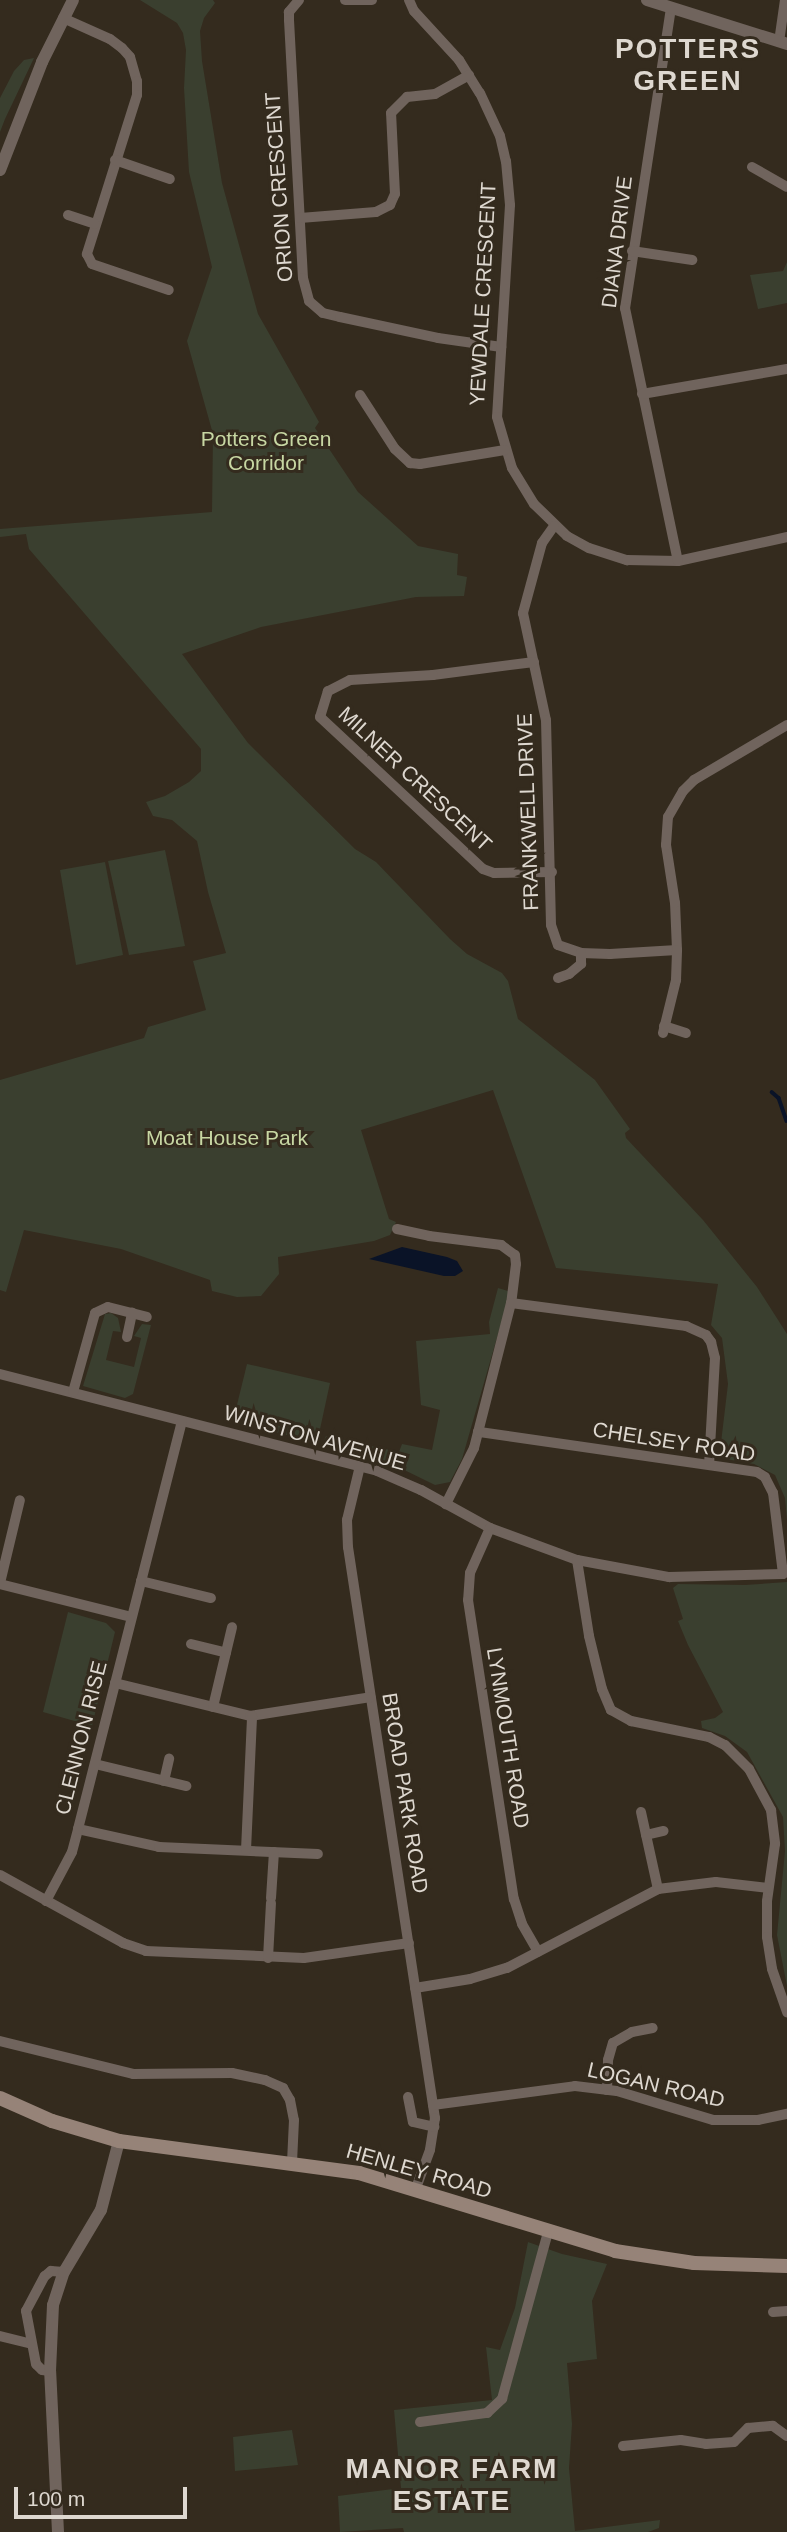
<!DOCTYPE html>
<style>
body{margin:0}
#map{position:relative;width:787px;height:2532px;overflow:hidden;background:#342b1e;font-family:Helvetica,sans-serif}
div>[style]{position:absolute}
[style*='--x']{left:calc(var(--x)*1px);top:calc(var(--y)*1px);width:calc(var(--w)*1px);rotate:calc(var(--a)*1deg)}
.green>*{inset:0;background:#3a3f2f}
.water>*{inset:0;background:#0a1327}
.stream>*{height:3.5px;margin:-1.75px;padding:0 1.75px;transform-origin:1.75px;border-radius:1.75px;background:#0a1327}
.minor>*{height:10px;margin:-5px;padding:0 5px;transform-origin:5px;border-radius:5px;background:#70645d}
.tertiary>*{height:12px;margin:-6px;padding:0 6px;transform-origin:6px;border-radius:6px;background:#70645d}
.secondary>*{height:14px;margin:-7px;padding:0 7px;transform-origin:7px;border-radius:7px;background:#968378}
span{translate:-50% -50%;white-space:nowrap;text-align:center;line-height:1.15;-webkit-text-stroke:6px #342b1e;paint-order:stroke}
.street-label{font-size:21px;color:#ded8d0}
.park-label{font-size:21px;color:#c7d7a3}
.district-label{font-size:28px;color:#ded8d0;font-weight:700;letter-spacing:2px}
.scale{position:absolute;left:14px;top:2487px;width:173px;height:32px;box-sizing:border-box;border:4px solid #ded8d0;border-top:0;padding-left:9px;font-size:21px;line-height:24px;white-space:nowrap;color:#ded8d0;-webkit-text-stroke:5px #342b1e;paint-order:stroke}
</style>
<div id="map">
<div class="green">
<div style="clip-path:polygon(140px 0,213px 0,215px 3px,204px 18px,200px 31px,202px 61px,222px 183px,258px 314px,319px 422px,315px 428px,358px 492px,418px 546px,458px 554px,457px 575px,467px 577px,464px 596px,416px 597px,261px 627px,182px 654px,248px 743px,355px 849px,376px 862px,450px 939px,467px 954px,502px 973px,508px 981px,518px 1019px,595px 1080px,630px 1129px,625px 1133px,626px 1138px,703px 1220px,757px 1287px,787px 1334px,787px 1520px,785px 1498px,775px 1475px,754px 1464px,726px 1459px,720px 1451px,728px 1384px,722px 1338px,711px 1325px,718px 1284px,556px 1268px,493px 1090px,361px 1130px,389px 1219px,396px 1222px,390px 1235px,374px 1241px,278px 1257px,279px 1274px,261px 1296px,237px 1297px,212px 1291px,210px 1280px,121px 1249px,24px 1230px,6px 1292px,0 1290px,0 1080px,144px 1038px,148px 1027px,206px 1010px,193px 961px,226px 953px,208px 892px,197px 841px,172px 820px,153px 816px,146px 802px,165px 796px,189px 782px,201px 771px,201px 749px,29px 549px,26px 534px,0 537px,0 529px,212px 512px,213px 434px,187px 341px,212px 267px,189px 172px,184px 88px,186px 50px,183px 33px,177px 23px)"></div>
<div style="clip-path:polygon(34px 58px,5px 119px,0 132px,0 98px,14px 71px,24px 60px)"></div>
<div style="clip-path:polygon(787px 262px,787px 303px,758px 309px,750px 275px,783px 271px)"></div>
<div style="clip-path:polygon(165px 850px,185px 946px,129px 955px,108px 861px)"></div>
<div style="clip-path:polygon(105px 862px,123px 955px,76px 965px,60px 870px)"></div>
<div style="clip-path:polygon(498px 1288px,508px 1291px,509px 1296px,462px 1459px,450px 1482px,435px 1485px,394px 1465px,322px 1444px,326px 1436px,399px 1452px,402px 1444px,432px 1450px,440px 1410px,421px 1405px,416px 1341px,490px 1334px,489px 1322px)"></div>
<div style="clip-path:polygon(111px 1313px,118px 1318px,121px 1332px,113px 1331px,106px 1360px,134px 1367px,141px 1338px,134px 1336px,142px 1324px,151px 1325px,133px 1394px,125px 1398px,83px 1386px,105px 1314px)"></div>
<div style="clip-path:polygon(247px 1364px,330px 1383px,317px 1443px,233px 1421px)"></div>
<div style="clip-path:polygon(787px 1582px,787px 1986px,777px 1935px,785px 1851px,783px 1817px,747px 1752px,725px 1736px,702px 1728px,701px 1721px,715px 1718px,723px 1712px,688px 1645px,678px 1621px,683px 1619px,673px 1588px,678px 1584px,745px 1585px)"></div>
<div style="clip-path:polygon(68px 1612px,106px 1623px,115px 1632px,92px 1726px,43px 1712px)"></div>
<div style="clip-path:polygon(528px 2242px,562px 2254px,607px 2264px,592px 2301px,597px 2359px,567px 2363px,572px 2424px,569px 2468px,575px 2531px,660px 2520px,659px 2528px,648px 2532px,404px 2532px,403px 2528px,340px 2532px,338px 2496px,401px 2488px,394px 2410px,492px 2400px,486px 2347px,500px 2350px,515px 2308px)"></div>
<div style="clip-path:polygon(292px 2430px,298px 2465px,235px 2471px,233px 2437px)"></div>
</div>
<div class="water">
<div style="clip-path:polygon(402px 1247px,447px 1257px,457px 1261px,463px 1271px,455px 1276px,444px 1276px,369px 1259px)"></div>
</div>
<div class="stream">
<div style="--x:772;--y:1092;--w:9;--a:41"></div>
<div style="--x:779;--y:1098;--w:24;--a:71"></div>
</div>
<div class="minor">
<div style="--x:299;--y:0;--w:16;--a:130"></div>
<div style="--x:289;--y:12;--w:8;--a:90"></div>
<div style="--x:289;--y:20;--w:258;--a:86.9"></div>
<div style="--x:303;--y:278;--w:24;--a:75"></div>
<div style="--x:309;--y:301;--w:18;--a:41"></div>
<div style="--x:323;--y:313;--w:17;--a:13"></div>
<div style="--x:340;--y:317;--w:100;--a:12.1"></div>
<div style="--x:438;--y:338;--w:64;--a:8.1"></div>
<div style="--x:345;--y:0;--w:27;--a:0"></div>
<div style="--x:409;--y:0;--w:12;--a:66"></div>
<div style="--x:414;--y:11;--w:67;--a:47.4"></div>
<div style="--x:459;--y:60;--w:39;--a:58"></div>
<div style="--x:480;--y:93;--w:47;--a:65.1"></div>
<div style="--x:500;--y:136;--w:26;--a:77"></div>
<div style="--x:506;--y:161;--w:44;--a:84.8"></div>
<div style="--x:510;--y:205;--w:212;--a:93.5"></div>
<div style="--x:497;--y:417;--w:53;--a:73.6"></div>
<div style="--x:512;--y:468;--w:42;--a:58.6"></div>
<div style="--x:534;--y:504;--w:46;--a:44.1"></div>
<div style="--x:567;--y:536;--w:25;--a:29"></div>
<div style="--x:589;--y:548;--w:40;--a:18"></div>
<div style="--x:627;--y:560;--w:51;--a:1.1"></div>
<div style="--x:678;--y:561;--w:112;--a:-12.4"></div>
<div style="--x:671;--y:8;--w:304;--a:98.7"></div>
<div style="--x:625;--y:308;--w:258;--a:78.2"></div>
<div style="--x:63;--y:18;--w:51;--a:24.1"></div>
<div style="--x:110;--y:39;--w:15;--a:37"></div>
<div style="--x:122;--y:48;--w:12;--a:48"></div>
<div style="--x:130;--y:57;--w:25;--a:74"></div>
<div style="--x:137;--y:81;--w:14;--a:90"></div>
<div style="--x:137;--y:95;--w:167;--a:107.5"></div>
<div style="--x:87;--y:254;--w:11;--a:63"></div>
<div style="--x:92;--y:264;--w:81;--a:18.7"></div>
<div style="--x:779;--y:42;--w:42;--a:-81.9"></div>
<div style="--x:115;--y:160;--w:58;--a:19.1"></div>
<div style="--x:752;--y:167;--w:40;--a:29.7"></div>
<div style="--x:68;--y:215;--w:28;--a:18"></div>
<div style="--x:300;--y:218;--w:76;--a:-4.5"></div>
<div style="--x:376;--y:212;--w:16;--a:-27"></div>
<div style="--x:390;--y:205;--w:12;--a:-66"></div>
<div style="--x:395;--y:194;--w:81;--a:-92.8"></div>
<div style="--x:391;--y:113;--w:23;--a:-45"></div>
<div style="--x:407;--y:97;--w:28;--a:-6"></div>
<div style="--x:435;--y:94;--w:39;--a:-29"></div>
<div style="--x:632;--y:251;--w:61;--a:8.5"></div>
<div style="--x:642;--y:394;--w:147;--a:-9.8"></div>
<div style="--x:360;--y:395;--w:64;--a:57.1"></div>
<div style="--x:395;--y:449;--w:21;--a:43"></div>
<div style="--x:410;--y:463;--w:10;--a:6"></div>
<div style="--x:420;--y:464;--w:86;--a:-9.4"></div>
<div style="--x:554;--y:526;--w:21;--a:125"></div>
<div style="--x:542;--y:543;--w:73;--a:105.2"></div>
<div style="--x:523;--y:613;--w:109;--a:77.9"></div>
<div style="--x:546;--y:720;--w:205;--a:88.6"></div>
<div style="--x:551;--y:925;--w:21;--a:71"></div>
<div style="--x:558;--y:945;--w:24;--a:19"></div>
<div style="--x:581;--y:953;--w:29;--a:2"></div>
<div style="--x:610;--y:954;--w:67;--a:-3.4"></div>
<div style="--x:677;--y:950;--w:47;--a:-92.4"></div>
<div style="--x:675;--y:903;--w:59;--a:-98.8"></div>
<div style="--x:666;--y:845;--w:28;--a:-86"></div>
<div style="--x:668;--y:817;--w:30;--a:-60"></div>
<div style="--x:683;--y:791;--w:16;--a:-45"></div>
<div style="--x:694;--y:780;--w:108;--a:-30.6"></div>
<div style="--x:534;--y:662;--w:102;--a:172.7"></div>
<div style="--x:433;--y:675;--w:83;--a:176.6"></div>
<div style="--x:350;--y:680;--w:25;--a:153"></div>
<div style="--x:328;--y:691;--w:27;--a:107"></div>
<div style="--x:320;--y:717;--w:223;--a:43"></div>
<div style="--x:483;--y:869;--w:12;--a:20"></div>
<div style="--x:494;--y:873;--w:58;--a:-1"></div>
<div style="--x:558;--y:978;--w:12;--a:-20"></div>
<div style="--x:569;--y:974;--w:16;--a:-40"></div>
<div style="--x:581;--y:964;--w:11;--a:-90"></div>
<div style="--x:664;--y:1026;--w:23;--a:18"></div>
<div style="--x:663;--y:1033;--w:55;--a:-76.2"></div>
<div style="--x:676;--y:980;--w:30;--a:-88"></div>
<div style="--x:397;--y:1229;--w:33;--a:12"></div>
<div style="--x:429;--y:1236;--w:73;--a:7.1"></div>
<div style="--x:501;--y:1245;--w:17;--a:36"></div>
<div style="--x:515;--y:1255;--w:9;--a:84"></div>
<div style="--x:516;--y:1264;--w:39;--a:97"></div>
<div style="--x:511;--y:1303;--w:150;--a:104.3"></div>
<div style="--x:474;--y:1448;--w:63;--a:116.6"></div>
<div style="--x:511;--y:1303;--w:177;--a:7.5"></div>
<div style="--x:686;--y:1326;--w:22;--a:24"></div>
<div style="--x:706;--y:1335;--w:9;--a:54"></div>
<div style="--x:711;--y:1342;--w:16;--a:76"></div>
<div style="--x:715;--y:1358;--w:106;--a:93.2"></div>
<div style="--x:127;--y:1337;--w:25;--a:-78"></div>
<div style="--x:0;--y:1374;--w:389;--a:14.4"></div>
<div style="--x:377;--y:1471;--w:48;--a:23.4"></div>
<div style="--x:421;--y:1490;--w:79;--a:28.8"></div>
<div style="--x:490;--y:1528;--w:93;--a:20.2"></div>
<div style="--x:577;--y:1560;--w:94;--a:10.5"></div>
<div style="--x:669;--y:1577;--w:114;--a:-1.5"></div>
<div style="--x:783;--y:1574;--w:82;--a:-97"></div>
<div style="--x:773;--y:1493;--w:18;--a:-117"></div>
<div style="--x:765;--y:1477;--w:9;--a:-148"></div>
<div style="--x:757;--y:1472;--w:282;--a:-171.8"></div>
<div style="--x:73;--y:1392;--w:82;--a:-74.4"></div>
<div style="--x:95;--y:1313;--w:14;--a:-25"></div>
<div style="--x:108;--y:1307;--w:40;--a:14.4"></div>
<div style="--x:360;--y:1466;--w:56;--a:103.5"></div>
<div style="--x:347;--y:1520;--w:27;--a:88"></div>
<div style="--x:348;--y:1547;--w:578;--a:81.34"></div>
<div style="--x:435;--y:2118;--w:32;--a:99"></div>
<div style="--x:430;--y:2150;--w:40;--a:110.2"></div>
<div style="--x:490;--y:1528;--w:49;--a:114"></div>
<div style="--x:470;--y:1573;--w:27;--a:94"></div>
<div style="--x:468;--y:1600;--w:303;--a:81.3"></div>
<div style="--x:514;--y:1899;--w:26;--a:72"></div>
<div style="--x:522;--y:1924;--w:32;--a:60"></div>
<div style="--x:577;--y:1560;--w:77;--a:81"></div>
<div style="--x:589;--y:1636;--w:55;--a:76.2"></div>
<div style="--x:602;--y:1689;--w:23;--a:67"></div>
<div style="--x:611;--y:1710;--w:23;--a:29"></div>
<div style="--x:631;--y:1721;--w:80;--a:11.6"></div>
<div style="--x:709;--y:1737;--w:18;--a:27"></div>
<div style="--x:725;--y:1745;--w:34;--a:45"></div>
<div style="--x:749;--y:1769;--w:47;--a:61.8"></div>
<div style="--x:771;--y:1810;--w:34;--a:83"></div>
<div style="--x:775;--y:1844;--w:58;--a:98"></div>
<div style="--x:767;--y:1901;--w:36;--a:90"></div>
<div style="--x:767;--y:1937;--w:32;--a:81"></div>
<div style="--x:772;--y:1969;--w:46;--a:70.8"></div>
<div style="--x:141;--y:1581;--w:72;--a:13.7"></div>
<div style="--x:0;--y:1583;--w:85;--a:-76.5"></div>
<div style="--x:0;--y:1584;--w:135;--a:14.1"></div>
<div style="--x:191;--y:1644;--w:36;--a:14"></div>
<div style="--x:115;--y:1683;--w:139;--a:13.7"></div>
<div style="--x:250;--y:1716;--w:122;--a:-8.9"></div>
<div style="--x:213;--y:1707;--w:82;--a:-76.6"></div>
<div style="--x:95;--y:1764;--w:94;--a:13.6"></div>
<div style="--x:164;--y:1781;--w:23;--a:-77"></div>
<div style="--x:641;--y:1812;--w:79;--a:77.6"></div>
<div style="--x:78;--y:1829;--w:83;--a:12.5"></div>
<div style="--x:159;--y:1847;--w:159;--a:2.5"></div>
<div style="--x:646;--y:1835;--w:18;--a:-13"></div>
<div style="--x:246;--y:1850;--w:134;--a:-87.4"></div>
<div style="--x:0;--y:1875;--w:141;--a:28.9"></div>
<div style="--x:123;--y:1943;--w:24;--a:19"></div>
<div style="--x:146;--y:1951;--w:158;--a:2.5"></div>
<div style="--x:304;--y:1958;--w:106;--a:-8.1"></div>
<div style="--x:271;--y:1898;--w:46;--a:-86.3"></div>
<div style="--x:46;--y:1901;--w:55;--a:-62"></div>
<div style="--x:72;--y:1852;--w:24;--a:-75"></div>
<div style="--x:78;--y:1829;--w:421;--a:-75.7"></div>
<div style="--x:268;--y:1958;--w:55;--a:-86.9"></div>
<div style="--x:415;--y:1988;--w:56;--a:-9.3"></div>
<div style="--x:470;--y:1979;--w:39;--a:-17"></div>
<div style="--x:507;--y:1968;--w:170;--a:-27.6"></div>
<div style="--x:658;--y:1889;--w:58;--a:-6.9"></div>
<div style="--x:716;--y:1882;--w:52;--a:6.6"></div>
<div style="--x:0;--y:2041;--w:137;--a:13.9"></div>
<div style="--x:133;--y:2074;--w:99;--a:-0.6"></div>
<div style="--x:232;--y:2073;--w:34;--a:12"></div>
<div style="--x:265;--y:2080;--w:20;--a:24"></div>
<div style="--x:283;--y:2088;--w:14;--a:60"></div>
<div style="--x:290;--y:2100;--w:20;--a:79"></div>
<div style="--x:294;--y:2120;--w:42;--a:92.7"></div>
<div style="--x:607;--y:2090;--w:30;--a:-88"></div>
<div style="--x:608;--y:2060;--w:18;--a:-74"></div>
<div style="--x:613;--y:2043;--w:22;--a:-30"></div>
<div style="--x:632;--y:2032;--w:21;--a:-11"></div>
<div style="--x:408;--y:2097;--w:25;--a:79"></div>
<div style="--x:413;--y:2122;--w:22;--a:13"></div>
<div style="--x:433;--y:2105;--w:143;--a:-7.6"></div>
<div style="--x:575;--y:2086;--w:42;--a:6.8"></div>
<div style="--x:617;--y:2091;--w:100;--a:16.8"></div>
<div style="--x:713;--y:2120;--w:45;--a:0"></div>
<div style="--x:758;--y:2120;--w:30;--a:-12"></div>
<div style="--x:773;--y:2312;--w:14;--a:-4"></div>
<div style="--x:0;--y:2336;--w:32;--a:14"></div>
<div style="--x:50;--y:2371;--w:8;--a:-173"></div>
<div style="--x:42;--y:2370;--w:8;--a:-135"></div>
<div style="--x:36;--y:2364;--w:54;--a:-100.7"></div>
<div style="--x:26;--y:2311;--w:40;--a:-62"></div>
<div style="--x:45;--y:2276;--w:8;--a:-40"></div>
<div style="--x:51;--y:2271;--w:13;--a:4"></div>
<div style="--x:420;--y:2422;--w:68;--a:-7.7"></div>
<div style="--x:487;--y:2413;--w:21;--a:-43"></div>
<div style="--x:502;--y:2399;--w:173;--a:-74.6"></div>
<div style="--x:623;--y:2446;--w:58;--a:-5.9"></div>
<div style="--x:681;--y:2440;--w:25;--a:9"></div>
<div style="--x:706;--y:2444;--w:28;--a:-4"></div>
<div style="--x:734;--y:2442;--w:20;--a:-45"></div>
<div style="--x:748;--y:2428;--w:25;--a:-5"></div>
<div style="--x:773;--y:2426;--w:17;--a:36"></div>
</div>
<div class="tertiary">
<div style="--x:647;--y:0;--w:147;--a:17.4"></div>
<div style="--x:0;--y:170;--w:116;--a:-68.7"></div>
<div style="--x:42;--y:62;--w:69;--a:-63.4"></div>
<div style="--x:58;--y:2532;--w:161;--a:-92.8"></div>
<div style="--x:50;--y:2371;--w:66;--a:-87.4"></div>
<div style="--x:53;--y:2305;--w:35;--a:-72"></div>
<div style="--x:64;--y:2272;--w:72;--a:-59.2"></div>
<div style="--x:101;--y:2210;--w:71;--a:-75.4"></div>
</div>
<div class="secondary">
<div style="--x:0;--y:2098;--w:57;--a:23.9"></div>
<div style="--x:52;--y:2121;--w:70;--a:16.6"></div>
<div style="--x:119;--y:2141;--w:242;--a:7.6"></div>
<div style="--x:359;--y:2173;--w:268;--a:16.9"></div>
<div style="--x:615;--y:2251;--w:80;--a:8.6"></div>
<div style="--x:694;--y:2263;--w:93;--a:1.8"></div>
</div>
<div class="street-label">
<span style="left:279px;top:187px;rotate:-94deg">ORION CRESCENT</span>
<span style="left:617px;top:242px;rotate:-83deg">DIANA DRIVE</span>
<span style="left:483px;top:294px;rotate:-87deg">YEWDALE CRESCENT</span>
<span style="left:415px;top:779px;rotate:43deg">MILNER CRESCENT</span>
<span style="left:528px;top:812px;rotate:-92deg">FRANKWELL DRIVE</span>
<span style="left:315px;top:1438px;rotate:16deg">WINSTON AVENUE</span>
<span style="left:674px;top:1442px;rotate:9deg">CHELSEY ROAD</span>
<span style="left:81px;top:1738px;rotate:-76deg">CLENNON RISE</span>
<span style="left:508px;top:1738px;rotate:81deg">LYNMOUTH ROAD</span>
<span style="left:405px;top:1793px;rotate:81deg">BROAD PARK ROAD</span>
<span style="left:656px;top:2085px;rotate:13deg">LOGAN ROAD</span>
<span style="left:419px;top:2171px;rotate:16deg">HENLEY ROAD</span>
</div>
<div class="park-label">
<span style="left:266px;top:451px">Potters Green<br>Corridor</span>
<span style="left:227px;top:1138px">Moat House Park</span>
</div>
<div class="district-label">
<span style="left:688px;top:65px">POTTERS<br>GREEN</span>
<span style="left:452px;top:2485px">MANOR FARM<br>ESTATE</span>
</div>
<div class="scale">100 m</div>
</div>
